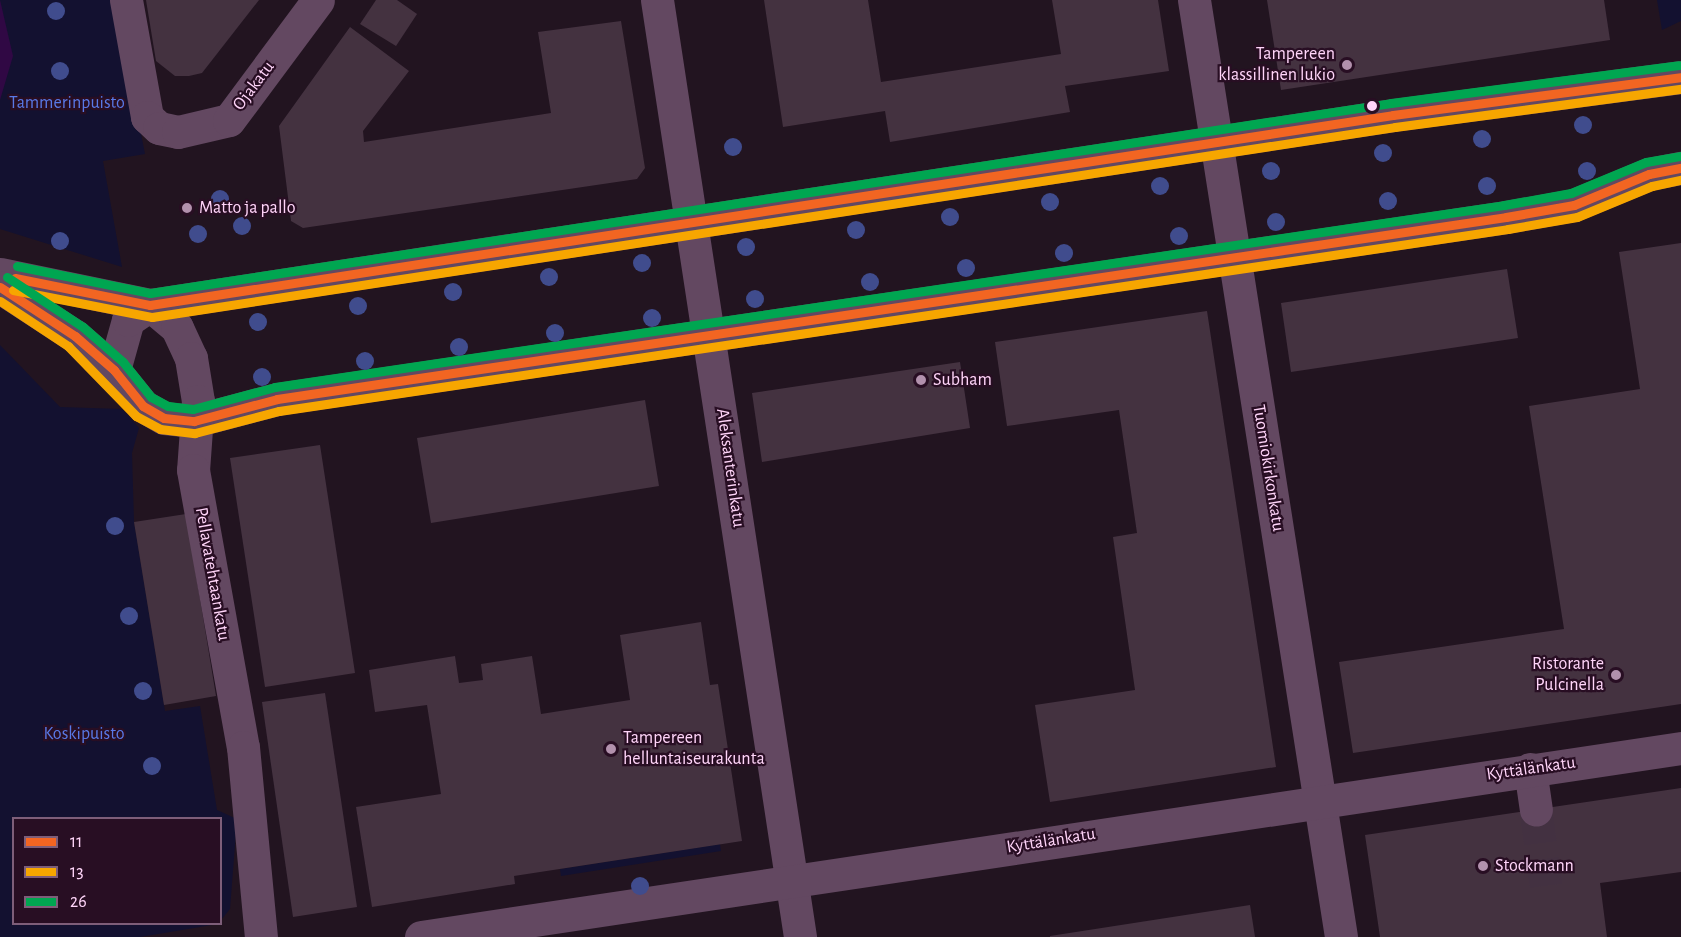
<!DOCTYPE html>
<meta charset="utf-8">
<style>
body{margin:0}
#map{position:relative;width:1681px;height:937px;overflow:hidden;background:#221420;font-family:"Alegreya Sans",sans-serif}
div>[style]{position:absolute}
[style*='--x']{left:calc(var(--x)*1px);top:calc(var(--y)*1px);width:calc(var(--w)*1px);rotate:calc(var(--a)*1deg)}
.green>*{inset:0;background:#131130}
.water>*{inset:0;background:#300844}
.building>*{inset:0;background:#443240}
.minor-tunnel>*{height:33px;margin-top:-16.5px;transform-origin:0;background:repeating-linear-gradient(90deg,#433141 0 33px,transparent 0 49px)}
.minor>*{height:33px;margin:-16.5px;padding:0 16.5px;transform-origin:16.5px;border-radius:16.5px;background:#634861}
.bus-1>*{height:9px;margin:-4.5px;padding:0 4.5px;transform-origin:4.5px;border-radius:4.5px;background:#f26522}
.bus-2>*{height:9px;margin:-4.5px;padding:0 4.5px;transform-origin:4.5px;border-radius:4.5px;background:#f7a600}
.bus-3>*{height:9px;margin:-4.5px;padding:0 4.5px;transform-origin:4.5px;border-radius:4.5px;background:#00a651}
.trees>*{width:18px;height:18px;margin:-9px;border-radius:50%;background:#404c8d}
.dots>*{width:16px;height:16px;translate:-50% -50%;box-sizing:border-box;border:3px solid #280e23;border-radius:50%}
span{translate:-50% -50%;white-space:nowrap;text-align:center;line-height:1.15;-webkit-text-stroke:4.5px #280e23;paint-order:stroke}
.poi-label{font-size:18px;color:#ffd5f9}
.right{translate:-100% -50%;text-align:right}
.left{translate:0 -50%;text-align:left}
.street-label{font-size:18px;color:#ffd5f9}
.park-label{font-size:18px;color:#5979e7}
.legend{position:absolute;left:12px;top:817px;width:210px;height:108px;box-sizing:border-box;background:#280e23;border:2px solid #7e5e79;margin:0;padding:8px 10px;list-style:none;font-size:18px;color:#ffd5f9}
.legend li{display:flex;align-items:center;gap:12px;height:30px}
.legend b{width:30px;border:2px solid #7e5e79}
</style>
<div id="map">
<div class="green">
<div style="clip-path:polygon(0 0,115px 0,145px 154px,103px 161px,122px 267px,0 229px)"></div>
<div style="clip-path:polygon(1657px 0,1681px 0,1681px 21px,1662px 30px)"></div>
<div style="clip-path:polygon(0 345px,60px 407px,122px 409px,139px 428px,132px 453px,134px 522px,165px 711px,200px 706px,217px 810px,237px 819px,230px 909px,221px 920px,220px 818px,14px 818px,14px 924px,218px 924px,140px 937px,0 937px)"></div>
<div style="clip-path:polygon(720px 844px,721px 851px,561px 876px,560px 869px)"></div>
</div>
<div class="water">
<div style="clip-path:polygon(0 0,13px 56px,0 100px)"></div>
</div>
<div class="building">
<div style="clip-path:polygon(146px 0,259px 0,202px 73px,189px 76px,175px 76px,156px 61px)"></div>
<div style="clip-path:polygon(376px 0,397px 0,417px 14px,396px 46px,360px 24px)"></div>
<div style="clip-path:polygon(764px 0,868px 0,881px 82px,1061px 54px,1052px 0,1158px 0,1169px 71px,1065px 86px,1070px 112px,890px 142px,885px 111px,783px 127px)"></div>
<div style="clip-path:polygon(1267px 0,1604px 0,1610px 40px,1281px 90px)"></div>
<div style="clip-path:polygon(621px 21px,645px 168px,637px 179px,303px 228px,291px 221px,279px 126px,350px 27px,409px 71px,363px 131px,364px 142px,551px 113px,538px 32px)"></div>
<div style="clip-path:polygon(1681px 243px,1681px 704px,1353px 753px,1339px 662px,1564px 629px,1529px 406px,1640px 389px,1619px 252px)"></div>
<div style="clip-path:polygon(1507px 269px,1518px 338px,1291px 372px,1281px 303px)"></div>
<div style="clip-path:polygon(1207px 311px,1276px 767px,1050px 802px,1035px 705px,1135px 690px,1113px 537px,1137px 533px,1119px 410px,1007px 426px,995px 342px)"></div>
<div style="clip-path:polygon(960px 362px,970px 428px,762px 462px,752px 393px)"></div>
<div style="clip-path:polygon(645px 400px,659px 486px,431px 523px,417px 438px)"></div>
<div style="clip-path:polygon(320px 445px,355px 673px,265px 687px,230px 458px)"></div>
<div style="clip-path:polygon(186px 514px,216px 696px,164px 705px,134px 522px)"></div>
<div style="clip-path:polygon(701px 622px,710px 685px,718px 684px,742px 841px,514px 876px,515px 884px,372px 907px,356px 807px,441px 794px,427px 705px,375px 712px,369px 670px,455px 656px,459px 683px,483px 680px,481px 664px,532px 656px,541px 714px,630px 700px,620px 635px)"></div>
<div style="clip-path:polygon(325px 693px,357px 907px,293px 917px,262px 702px)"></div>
<div style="clip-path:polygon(1681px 788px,1681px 872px,1600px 883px,1607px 937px,1380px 937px,1365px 835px)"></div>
<div style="clip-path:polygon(1250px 905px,1255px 937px,1050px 937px,1050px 936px)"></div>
</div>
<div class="minor-tunnel">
<div style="--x:1536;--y:810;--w:76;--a:82.4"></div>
</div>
<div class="minor">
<div style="--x:126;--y:0;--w:119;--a:79.8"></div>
<div style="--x:147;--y:117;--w:16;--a:43"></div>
<div style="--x:159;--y:128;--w:19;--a:12"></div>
<div style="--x:178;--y:132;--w:52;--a:-13.2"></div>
<div style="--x:229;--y:120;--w:149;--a:-53.4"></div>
<div style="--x:657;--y:0;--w:948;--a:81.32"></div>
<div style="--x:1194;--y:0;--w:948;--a:81.08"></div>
<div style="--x:0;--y:274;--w:153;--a:11.7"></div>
<div style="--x:150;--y:305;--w:1257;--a:-8.69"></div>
<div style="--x:1393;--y:115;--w:290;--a:-7.5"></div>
<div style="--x:0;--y:287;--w:90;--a:33.2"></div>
<div style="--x:75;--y:336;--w:52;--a:41.1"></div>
<div style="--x:114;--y:370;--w:46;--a:51.1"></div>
<div style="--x:143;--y:406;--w:24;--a:30"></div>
<div style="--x:164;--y:418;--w:30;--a:6"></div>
<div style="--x:194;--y:421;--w:86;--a:-14.8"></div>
<div style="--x:277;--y:399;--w:1242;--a:-8.42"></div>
<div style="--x:1506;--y:217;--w:69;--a:-10"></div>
<div style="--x:1574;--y:205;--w:81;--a:-22.5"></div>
<div style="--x:1649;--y:174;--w:33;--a:-11"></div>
<div style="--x:114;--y:370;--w:52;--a:-74.4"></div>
<div style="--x:128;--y:320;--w:27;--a:-34"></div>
<div style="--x:150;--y:305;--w:35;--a:40"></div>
<div style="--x:177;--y:328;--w:33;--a:65"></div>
<div style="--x:191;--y:358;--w:44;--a:80.8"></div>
<div style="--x:198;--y:401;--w:69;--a:94.1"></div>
<div style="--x:193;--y:470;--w:281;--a:79.8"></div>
<div style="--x:243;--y:747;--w:191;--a:84.6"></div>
<div style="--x:1530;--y:769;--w:41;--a:81.7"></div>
<div style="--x:421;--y:937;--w:1274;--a:-8.53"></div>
</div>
<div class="bus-1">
<div style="--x:15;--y:278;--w:138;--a:11.3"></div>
<div style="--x:150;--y:305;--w:1257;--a:-8.69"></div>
<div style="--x:1393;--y:115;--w:290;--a:-7.5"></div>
<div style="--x:0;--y:287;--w:90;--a:33.2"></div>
<div style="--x:75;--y:336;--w:52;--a:41.1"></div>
<div style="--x:114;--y:370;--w:46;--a:51.1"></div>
<div style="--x:143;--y:406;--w:24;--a:30"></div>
<div style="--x:164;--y:418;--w:30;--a:6"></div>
<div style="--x:194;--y:421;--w:86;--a:-14.8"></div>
<div style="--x:277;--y:399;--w:1242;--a:-8.42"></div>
<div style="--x:1506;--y:217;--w:69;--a:-10"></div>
<div style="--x:1574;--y:205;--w:81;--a:-22.5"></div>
<div style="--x:1649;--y:174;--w:33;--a:-11"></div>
</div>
<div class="bus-2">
<div style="--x:13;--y:290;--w:142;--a:11"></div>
<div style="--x:152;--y:317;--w:1257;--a:-8.69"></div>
<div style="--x:1395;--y:127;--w:289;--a:-7.6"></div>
<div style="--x:0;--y:301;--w:82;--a:33.5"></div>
<div style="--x:68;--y:346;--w:98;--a:45.8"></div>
<div style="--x:136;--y:416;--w:27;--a:28"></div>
<div style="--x:160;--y:429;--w:35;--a:7"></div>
<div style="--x:195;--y:433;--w:87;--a:-14.7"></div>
<div style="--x:279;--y:411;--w:1242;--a:-8.42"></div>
<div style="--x:1508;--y:229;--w:70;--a:-9.9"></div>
<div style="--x:1577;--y:217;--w:81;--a:-22.5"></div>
<div style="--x:1652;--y:186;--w:30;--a:-12"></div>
</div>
<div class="bus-3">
<div style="--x:17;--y:266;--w:136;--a:11.5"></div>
<div style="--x:150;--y:293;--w:1255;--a:-8.7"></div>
<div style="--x:1391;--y:103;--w:290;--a:-7.5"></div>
<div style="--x:7;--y:277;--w:91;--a:33.3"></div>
<div style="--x:83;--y:327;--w:53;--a:41.2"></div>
<div style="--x:123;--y:362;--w:45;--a:51.3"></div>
<div style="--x:151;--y:397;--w:19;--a:28"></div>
<div style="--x:168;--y:406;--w:25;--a:7"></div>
<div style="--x:193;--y:409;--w:85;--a:-15"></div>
<div style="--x:275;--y:387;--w:1242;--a:-8.42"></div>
<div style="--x:1504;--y:205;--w:68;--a:-10.2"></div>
<div style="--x:1571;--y:193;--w:81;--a:-22.5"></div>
<div style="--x:1646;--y:162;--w:34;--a:-10"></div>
</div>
<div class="trees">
<div style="left:56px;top:11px"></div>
<div style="left:60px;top:71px"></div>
<div style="left:1583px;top:125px"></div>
<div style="left:1482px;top:139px"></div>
<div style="left:733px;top:147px"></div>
<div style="left:1383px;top:153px"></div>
<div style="left:1271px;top:171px"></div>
<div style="left:1587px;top:171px"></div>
<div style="left:1160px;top:186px"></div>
<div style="left:1487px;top:186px"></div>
<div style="left:220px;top:199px"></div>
<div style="left:1388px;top:201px"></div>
<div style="left:1050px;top:202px"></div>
<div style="left:950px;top:217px"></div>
<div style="left:1276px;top:222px"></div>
<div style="left:242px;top:226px"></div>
<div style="left:856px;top:230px"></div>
<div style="left:198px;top:234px"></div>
<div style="left:1179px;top:236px"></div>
<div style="left:60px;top:241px"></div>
<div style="left:746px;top:247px"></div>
<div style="left:1064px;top:253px"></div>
<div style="left:642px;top:263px"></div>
<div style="left:966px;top:268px"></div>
<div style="left:549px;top:277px"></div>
<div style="left:870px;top:282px"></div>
<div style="left:453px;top:292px"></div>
<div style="left:755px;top:299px"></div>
<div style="left:358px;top:306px"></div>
<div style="left:652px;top:318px"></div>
<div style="left:258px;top:322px"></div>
<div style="left:555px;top:333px"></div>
<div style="left:459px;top:347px"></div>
<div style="left:365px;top:361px"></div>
<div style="left:262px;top:377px"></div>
<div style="left:115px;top:526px"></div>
<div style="left:129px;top:616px"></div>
<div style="left:143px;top:691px"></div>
<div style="left:152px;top:766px"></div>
<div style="left:640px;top:886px"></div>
</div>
<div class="dots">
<div style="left:1347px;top:65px;background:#b291ad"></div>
<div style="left:1372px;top:106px;background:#ffd5f9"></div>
<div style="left:187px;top:208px;background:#b291ad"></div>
<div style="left:921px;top:380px;background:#b291ad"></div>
<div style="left:1616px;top:675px;background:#b291ad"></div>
<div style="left:611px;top:749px;background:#b291ad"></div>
<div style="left:1483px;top:866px;background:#b291ad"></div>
</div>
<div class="poi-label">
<span class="right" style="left:1335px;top:65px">Tampereen<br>klassillinen lukio</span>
<span class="left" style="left:199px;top:208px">Matto ja pallo</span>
<span class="left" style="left:933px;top:380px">Subham</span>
<span class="right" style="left:1604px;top:675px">Ristorante<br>Pulcinella</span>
<span class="left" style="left:623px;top:749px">Tampereen<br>helluntaiseurakunta</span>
<span class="left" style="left:1495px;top:866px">Stockmann</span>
</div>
<div class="street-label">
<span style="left:254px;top:86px;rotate:-53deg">Ojakatu</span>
<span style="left:730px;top:468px;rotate:82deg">Aleksanterinkatu</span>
<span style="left:1268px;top:468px;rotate:81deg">Tuomiokirkonkatu</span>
<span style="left:212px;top:574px;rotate:80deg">Pellavatehtaankatu</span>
<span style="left:1531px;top:769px;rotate:-8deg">Kyttälänkatu</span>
<span style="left:1051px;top:841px;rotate:-9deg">Kyttälänkatu</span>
</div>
<div class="park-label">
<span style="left:67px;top:103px">Tammerinpuisto</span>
<span style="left:84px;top:734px">Koskipuisto</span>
</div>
<ul class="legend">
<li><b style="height:8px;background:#f26522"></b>11</li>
<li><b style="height:8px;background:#f7a600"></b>13</li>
<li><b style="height:8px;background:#00a651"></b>26</li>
</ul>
</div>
